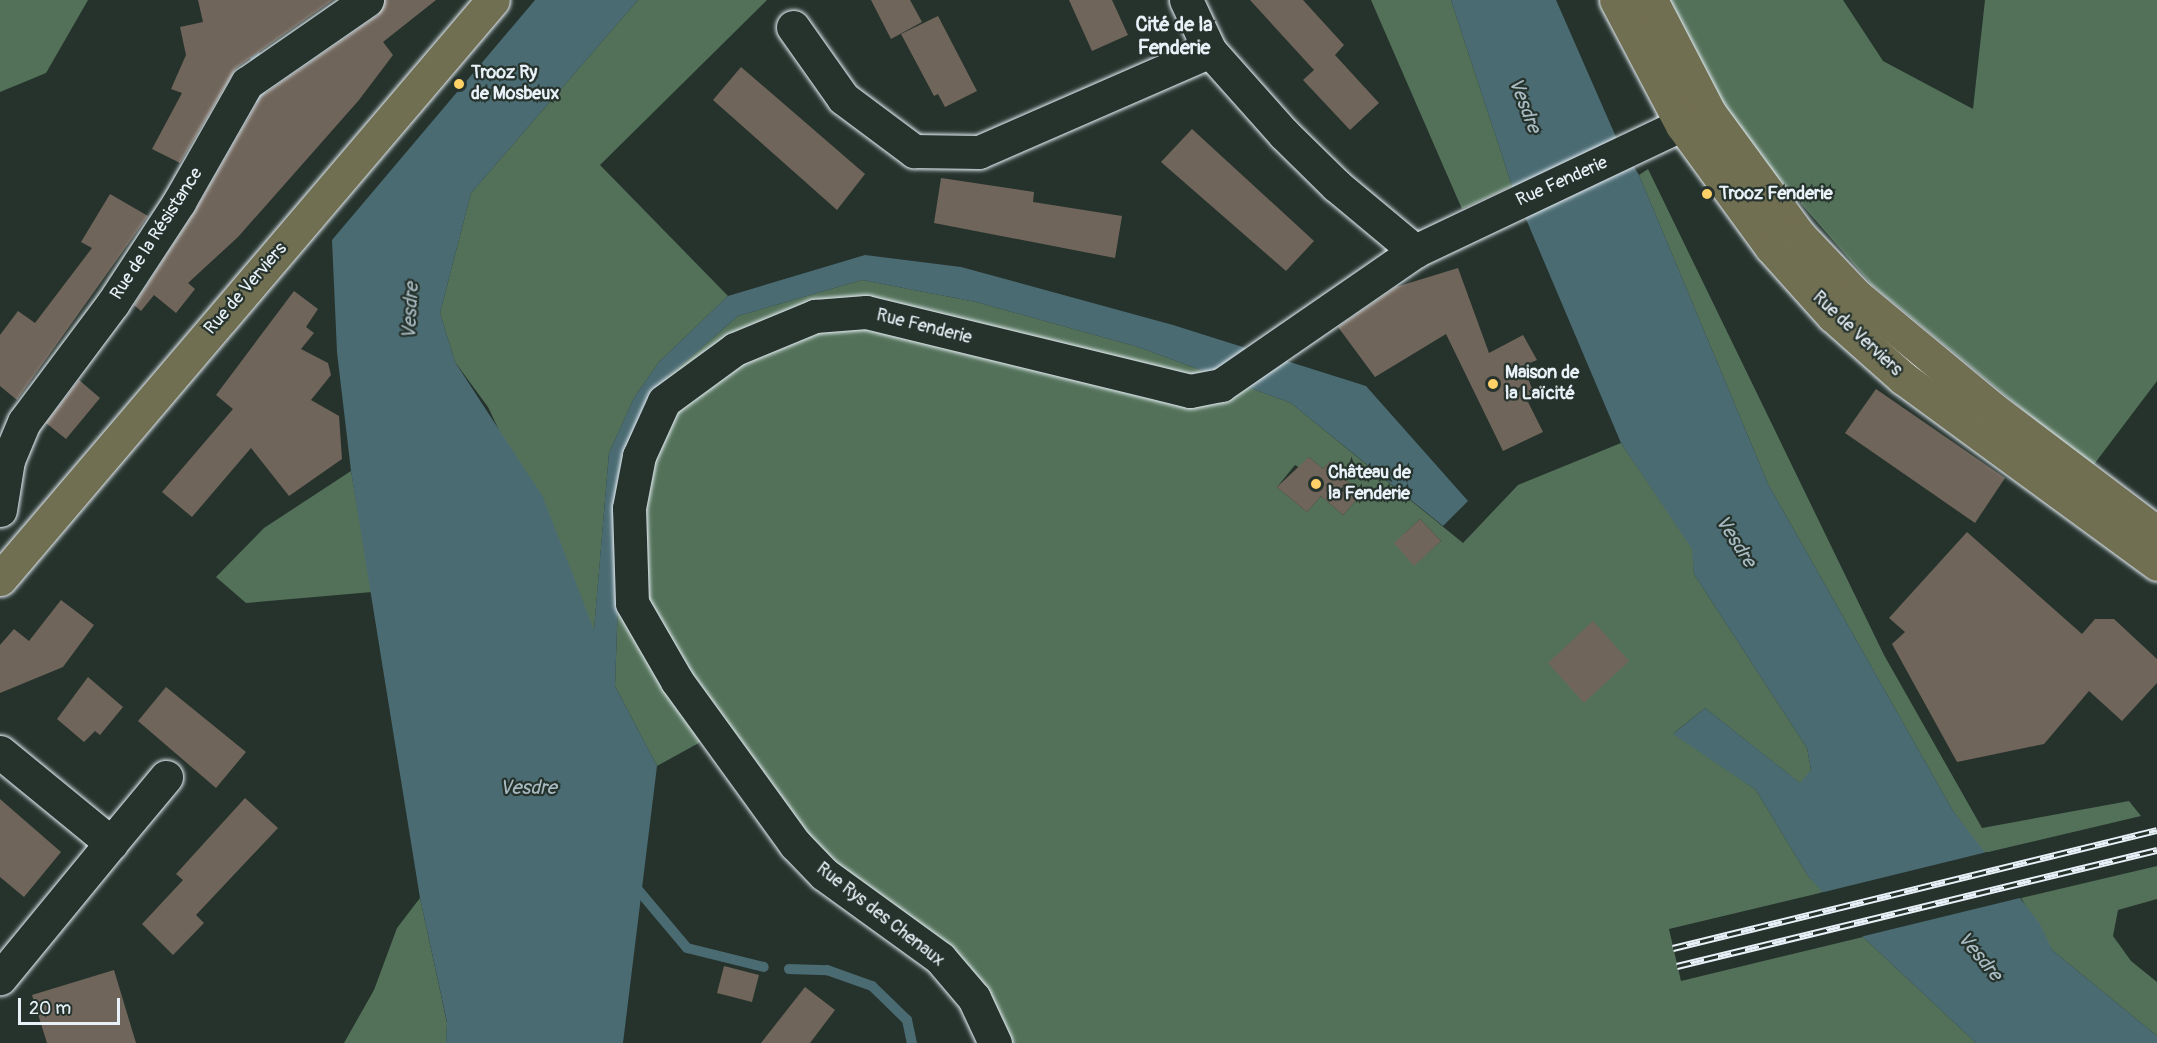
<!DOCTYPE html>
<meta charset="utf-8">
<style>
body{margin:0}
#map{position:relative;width:2157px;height:1043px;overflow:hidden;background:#26332d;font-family:Pangolin,sans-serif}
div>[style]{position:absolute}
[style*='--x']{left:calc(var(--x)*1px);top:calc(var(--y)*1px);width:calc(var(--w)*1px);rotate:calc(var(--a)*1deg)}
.green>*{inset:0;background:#537159}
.water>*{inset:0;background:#4b6b72}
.pier>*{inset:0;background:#26332d}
.stream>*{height:10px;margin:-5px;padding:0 5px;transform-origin:5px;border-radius:5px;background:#4b6b72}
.building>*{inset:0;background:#70655a}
.roads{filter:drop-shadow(0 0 2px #e8f1f8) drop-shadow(0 0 2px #e8f1f8)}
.minor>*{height:33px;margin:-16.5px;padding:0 16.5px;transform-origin:16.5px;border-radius:16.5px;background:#26332d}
.primary>*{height:33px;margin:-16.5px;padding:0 16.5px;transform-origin:16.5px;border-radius:16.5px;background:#716f52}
.rail>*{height:7px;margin-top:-3.5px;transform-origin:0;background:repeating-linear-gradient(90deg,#26332d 0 14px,#e8f1f8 0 28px);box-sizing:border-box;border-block:2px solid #e8f1f8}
.dots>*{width:16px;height:16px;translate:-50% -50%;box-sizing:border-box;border:3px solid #26332d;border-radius:50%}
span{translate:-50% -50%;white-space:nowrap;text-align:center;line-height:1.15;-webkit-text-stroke:4.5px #26332d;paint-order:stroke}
.poi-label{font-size:18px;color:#e8f1f8;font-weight:700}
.left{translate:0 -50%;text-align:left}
.street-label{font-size:18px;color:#e8f1f8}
.neighbourhood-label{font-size:20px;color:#e8f1f8;font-weight:700}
.water-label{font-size:20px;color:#a9bbc2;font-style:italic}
.scale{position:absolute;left:18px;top:998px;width:102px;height:27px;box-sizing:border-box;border:3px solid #e8f1f8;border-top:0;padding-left:8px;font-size:18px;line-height:21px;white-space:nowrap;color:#e8f1f8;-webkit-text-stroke:4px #26332d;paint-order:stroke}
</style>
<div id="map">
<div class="green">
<div style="clip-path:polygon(0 0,88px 0,46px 73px,0 92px)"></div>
<div style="clip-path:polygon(638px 0,767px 0,600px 165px,728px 296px,659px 362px,634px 398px,609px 453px,594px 631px,488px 407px,455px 362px,440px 313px,471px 193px)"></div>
<div style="clip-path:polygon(1371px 0,1451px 0,1512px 186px,1462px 209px)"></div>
<div style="clip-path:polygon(1666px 0,1843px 0,1883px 61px,1973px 109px,1985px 0,2157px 0,2157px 381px,2092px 467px,1871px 284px,1728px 120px)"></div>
<div style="clip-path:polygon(1648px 169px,1884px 655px,1982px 828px,2129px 801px,2141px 816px,1984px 853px,1953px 811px,1768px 484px,1639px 175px)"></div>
<div style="clip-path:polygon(evenodd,862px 280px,976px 302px,1138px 347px,1291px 403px,1463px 543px,1518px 485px,1621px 443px,1693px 549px,1694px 574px,1807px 748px,1811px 770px,1801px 784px,1705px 708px,1674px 733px,1756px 790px,1808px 876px,1824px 892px,1669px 929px,1681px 981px,1863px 937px,1976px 1043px,984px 1043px,966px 1000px,706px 739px,657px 766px,615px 686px,623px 459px,645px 410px,670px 375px,738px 316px,862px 280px,1309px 457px,1323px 469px,1330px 461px,1360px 496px,1343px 515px,1321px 496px,1307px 512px,1277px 487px,1295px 465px,1300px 468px,1309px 457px,862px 280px,1420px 519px,1441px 541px,1414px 565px,1404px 534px,1420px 519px)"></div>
<div style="clip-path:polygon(351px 471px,372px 592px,246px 603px,216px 577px,264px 528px)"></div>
<div style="clip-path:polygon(2157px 866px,2157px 899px,2118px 910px,2113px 936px,2131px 961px,2157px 982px,2157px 1036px,2052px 950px,2021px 898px)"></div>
<div style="clip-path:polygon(420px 898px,447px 1023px,446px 1043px,344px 1043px,374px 990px,397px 928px)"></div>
</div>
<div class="water">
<div style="clip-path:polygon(535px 0,638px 0,471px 193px,440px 313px,455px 362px,543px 497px,594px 630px,609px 453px,634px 398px,659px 362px,728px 296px,865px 255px,961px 267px,1173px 325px,1366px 386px,1468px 501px,1443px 526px,1291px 403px,1138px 347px,976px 302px,862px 280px,738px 316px,670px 375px,645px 410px,623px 459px,615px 686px,657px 766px,623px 1043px,446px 1043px,447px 1022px,420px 898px,351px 471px,337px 352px,332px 240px)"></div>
<div style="clip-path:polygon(1451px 0,1556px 0,1616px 137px,1639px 175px,1768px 484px,1953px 811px,2040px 924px,2052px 950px,2157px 1036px,2157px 1043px,1976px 1043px,1863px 937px,1808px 876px,1756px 790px,1673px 734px,1705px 708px,1800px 783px,1811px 770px,1807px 748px,1694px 574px,1692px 549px,1621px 443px,1512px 186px)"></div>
</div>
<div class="pier">
<div style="clip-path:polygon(1987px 852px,2024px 897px,1860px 937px,1820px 893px)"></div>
</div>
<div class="stream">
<div style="--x:253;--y:42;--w:71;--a:81.9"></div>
<div style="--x:634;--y:885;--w:82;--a:49.9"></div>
<div style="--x:687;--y:948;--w:79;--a:13.9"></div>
<div style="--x:789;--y:969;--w:38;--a:2"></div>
<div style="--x:827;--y:970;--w:48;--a:19.6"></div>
<div style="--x:872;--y:986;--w:49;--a:44.2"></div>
<div style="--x:907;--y:1020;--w:24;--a:78"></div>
</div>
<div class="building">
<div style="clip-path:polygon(198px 0,333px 0,236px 68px,180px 163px,152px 149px,182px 93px,171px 89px,186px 55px,180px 27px,203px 22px)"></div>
<div style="clip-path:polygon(385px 0,436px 0,383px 42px,393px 55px,359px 100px,238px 237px,188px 283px,195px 289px,176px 313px,154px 295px,141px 311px,134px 305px,195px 211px,261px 96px,378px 15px)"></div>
<div style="clip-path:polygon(871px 0,910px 0,922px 22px,891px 39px)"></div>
<div style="clip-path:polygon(1069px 0,1112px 0,1128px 35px,1092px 51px)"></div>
<div style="clip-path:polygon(1250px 0,1303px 0,1344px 45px,1335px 55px,1379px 103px,1350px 130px,1303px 80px,1314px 70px)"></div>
<div style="clip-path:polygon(938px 16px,977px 91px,945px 107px,938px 94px,934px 96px,901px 34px)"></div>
<div style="clip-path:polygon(741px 67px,865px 174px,837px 210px,713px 100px)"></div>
<div style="clip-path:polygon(1192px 129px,1314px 241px,1286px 271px,1161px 162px)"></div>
<div style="clip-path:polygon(941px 178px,1034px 192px,1033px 202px,1122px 216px,1115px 258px,934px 223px)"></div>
<div style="clip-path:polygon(110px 194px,148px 216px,17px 400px,0 386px,0 335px,18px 311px,35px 323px,92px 248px,81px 242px)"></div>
<div style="clip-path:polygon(1458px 268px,1489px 353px,1523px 335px,1537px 360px,1523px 366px,1535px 396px,1528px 402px,1543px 432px,1503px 451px,1446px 334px,1375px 377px,1338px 327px,1396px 287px)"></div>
<div style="clip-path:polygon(294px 291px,318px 309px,306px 327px,314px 333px,301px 349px,328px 363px,331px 375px,311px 400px,339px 416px,342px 459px,289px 496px,251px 448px,192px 517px,162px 492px,233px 409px,216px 395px)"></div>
<div style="clip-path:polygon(79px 380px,100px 398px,66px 439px,46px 423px)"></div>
<div style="clip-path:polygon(1876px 389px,2005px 478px,1975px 523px,1845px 433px)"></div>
<div style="clip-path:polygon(1309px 457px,1323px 469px,1330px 461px,1360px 496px,1343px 515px,1321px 496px,1307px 512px,1277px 487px)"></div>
<div style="clip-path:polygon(1420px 519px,1441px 541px,1414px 566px,1394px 543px)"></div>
<div style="clip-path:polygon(1967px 532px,2082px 634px,2095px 619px,2114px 619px,2157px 659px,2157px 683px,2122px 721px,2089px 691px,2044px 744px,1957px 762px,1892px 644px,1905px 632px,1889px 618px)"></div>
<div style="clip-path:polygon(61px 600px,94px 625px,63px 667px,0 693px,0 645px,14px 629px,29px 641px)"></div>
<div style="clip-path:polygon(1593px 621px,1629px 661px,1584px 703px,1548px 663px)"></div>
<div style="clip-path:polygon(88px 677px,123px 707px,100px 735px,95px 731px,84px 742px,57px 719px)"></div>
<div style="clip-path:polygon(166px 687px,246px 752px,216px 788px,138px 721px)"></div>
<div style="clip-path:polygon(245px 798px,278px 828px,196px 915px,204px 923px,173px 955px,142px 924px,183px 880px,176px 874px)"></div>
<div style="clip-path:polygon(0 799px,61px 852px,24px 897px,0 877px)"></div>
<div style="clip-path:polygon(724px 966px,759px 975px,752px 1002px,717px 993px)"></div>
<div style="clip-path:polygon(114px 970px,136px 1043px,47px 1043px,32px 995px)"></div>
<div style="clip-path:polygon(805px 987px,835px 1010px,810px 1043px,761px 1043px)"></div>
</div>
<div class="roads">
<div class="minor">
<div style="--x:1186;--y:0;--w:56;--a:64.8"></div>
<div style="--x:1210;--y:51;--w:111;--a:48.3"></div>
<div style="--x:1284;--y:134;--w:74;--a:44.5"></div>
<div style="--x:1337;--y:186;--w:102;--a:39.8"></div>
<div style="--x:793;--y:27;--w:87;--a:54.8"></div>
<div style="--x:843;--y:98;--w:89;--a:36.7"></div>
<div style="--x:914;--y:151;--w:65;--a:0.9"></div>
<div style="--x:979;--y:152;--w:252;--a:-23.6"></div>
<div style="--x:0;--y:510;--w:51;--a:-80.9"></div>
<div style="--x:8;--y:460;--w:41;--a:-67.2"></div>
<div style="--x:24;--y:422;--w:149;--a:-53.2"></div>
<div style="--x:113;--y:303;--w:121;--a:-56.8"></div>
<div style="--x:179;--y:202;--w:137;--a:-60.3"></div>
<div style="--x:247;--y:83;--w:146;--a:-34.7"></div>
<div style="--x:0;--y:752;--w:144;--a:39.3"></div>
<div style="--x:111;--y:843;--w:175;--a:129.4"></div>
<div style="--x:111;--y:843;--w:86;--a:-50.2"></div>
<div style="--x:995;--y:1043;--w:50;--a:-115"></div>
<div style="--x:974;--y:998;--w:52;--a:-130.4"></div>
<div style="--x:940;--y:958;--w:143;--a:-144.1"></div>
<div style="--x:824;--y:874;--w:42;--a:-134"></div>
<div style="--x:795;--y:844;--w:201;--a:-125.9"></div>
<div style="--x:677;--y:681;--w:90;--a:-120"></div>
<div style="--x:632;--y:603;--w:95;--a:-91.8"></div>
<div style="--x:629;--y:508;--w:53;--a:-79.1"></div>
<div style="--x:639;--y:456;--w:60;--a:-65.6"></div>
<div style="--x:664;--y:401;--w:88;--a:-36.2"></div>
<div style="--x:735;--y:349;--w:87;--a:-22.4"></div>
<div style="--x:815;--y:316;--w:51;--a:-4.5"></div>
<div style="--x:866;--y:312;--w:333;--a:13.7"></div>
<div style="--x:1190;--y:391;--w:32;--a:-11"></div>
<div style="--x:1221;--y:385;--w:236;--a:-34.6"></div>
<div style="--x:1415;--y:251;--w:322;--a:-25.4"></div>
</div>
<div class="primary">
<div style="--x:1616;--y:0;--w:141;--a:62.2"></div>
<div style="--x:1682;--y:125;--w:151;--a:53.9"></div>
<div style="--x:1771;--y:247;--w:93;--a:48.1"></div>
<div style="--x:1833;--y:316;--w:94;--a:41.5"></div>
<div style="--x:1903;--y:378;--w:315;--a:36.2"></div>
<div style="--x:1651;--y:0;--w:126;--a:62.6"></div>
<div style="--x:1709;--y:112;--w:152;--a:53.8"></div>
<div style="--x:1799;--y:235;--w:83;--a:46.5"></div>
<div style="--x:1856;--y:295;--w:177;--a:39.7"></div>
<div style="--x:1992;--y:408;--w:207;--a:37.1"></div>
<div style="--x:0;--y:579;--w:760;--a:-49.59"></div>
</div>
</div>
<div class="rail">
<div style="--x:1673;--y:948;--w:498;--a:-13.7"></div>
<div style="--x:1677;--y:966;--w:494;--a:-13.6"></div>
</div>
<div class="dots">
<div style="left:459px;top:84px;background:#ffd166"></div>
<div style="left:1707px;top:194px;background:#ffd166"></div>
<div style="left:1493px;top:384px;background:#ffd166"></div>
<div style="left:1316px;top:484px;background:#ffd166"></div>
</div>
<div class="poi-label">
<span class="left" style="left:471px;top:84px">Trooz Ry<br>de Mosbeux</span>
<span class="left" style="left:1719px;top:194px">Trooz Fenderie</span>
<span class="left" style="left:1505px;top:384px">Maison de<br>la Laïcité</span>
<span class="left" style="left:1328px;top:484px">Château de<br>la Fenderie</span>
</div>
<div class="street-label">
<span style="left:1562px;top:182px;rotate:-24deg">Rue Fenderie</span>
<span style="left:157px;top:234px;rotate:-57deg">Rue de la Résistance</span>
<span style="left:246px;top:289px;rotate:-49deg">Rue de Verviers</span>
<span style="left:924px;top:327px;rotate:14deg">Rue Fenderie</span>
<span style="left:1857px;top:334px;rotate:43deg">Rue de Verviers</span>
<span style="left:880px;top:915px;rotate:38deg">Rue Rys des Chenaux</span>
</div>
<div class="neighbourhood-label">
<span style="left:1174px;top:36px">Cité de la<br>Fenderie</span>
</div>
<div class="water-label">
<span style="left:1525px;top:105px;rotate:69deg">Vesdre</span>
<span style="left:410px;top:311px;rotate:-87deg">Vesdre</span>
<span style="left:1736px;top:541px;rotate:57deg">Vesdre</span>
<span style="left:528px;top:787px">Vesdre</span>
<span style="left:1980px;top:956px;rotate:50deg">Vesdre</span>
</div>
<div class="scale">20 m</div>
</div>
